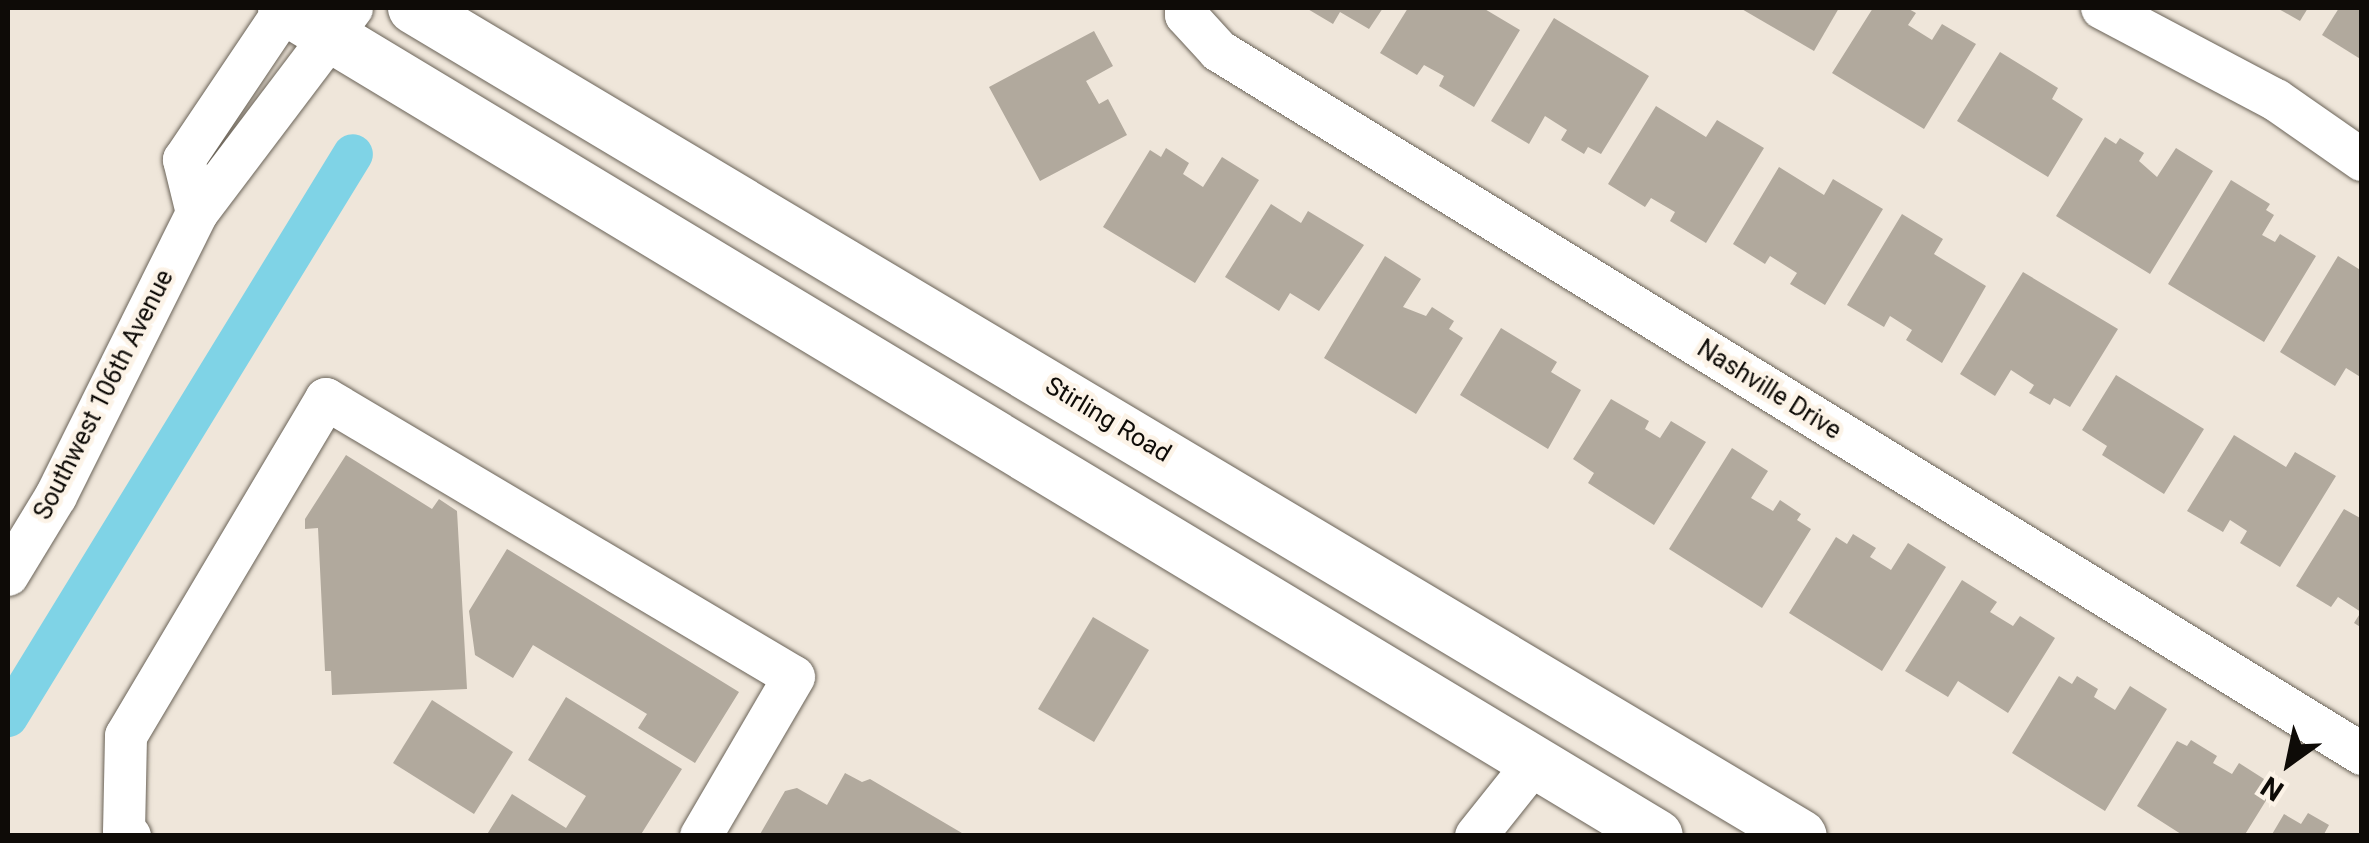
<!DOCTYPE html>
<style>
body{margin:0}
#map{position:relative;width:2369px;height:843px;overflow:hidden;background:#efe6da;font-family:Roboto,sans-serif}
div>[style]{position:absolute}
[style*='--x']{left:calc(var(--x)*1px);top:calc(var(--y)*1px);width:calc(var(--w)*1px);rotate:calc(var(--a)*1deg)}
.canal>*{height:40px;margin:-20px;padding:0 20px;transform-origin:20px;border-radius:20px;background:#7fd3e6}
.building>*{inset:0;background:#b1a99d}
.roads{filter:drop-shadow(0 0 2px #6a6358) drop-shadow(0 0 2px #6a6358)}
.minor>*{height:42px;margin:-21px;padding:0 21px;transform-origin:21px;border-radius:21px;background:#fff}
.major>*{height:52px;margin:-26px;padding:0 26px;transform-origin:26px;border-radius:26px;background:#fff}
span{translate:-50% -50%;white-space:nowrap;text-align:center;line-height:1.15;-webkit-text-stroke:9px #fcf3e7;paint-order:stroke}
.street-label{font-size:25px;color:#0e0b07}
.frame{position:absolute;inset:0;border:10px solid #0e0b07;pointer-events:none}
.north{position:absolute;left:2239px;top:713px;width:100px;height:100px;-webkit-text-stroke:8px #fcf3e7;paint-order:stroke;rotate:213deg;font-size:28px;font-weight:700;line-height:40px;text-align:center;color:#0e0b07}
.north::after{content:'';display:block;margin:auto;width:35px;height:45px;background:#0e0b07;clip-path:polygon(50% 0,100% 100%,50% 72%,0 100%)}
</style>
<div id="map">
<div class="canal">
<div style="--x:8;--y:717;--w:660;--a:-58.5"></div>
</div>
<div class="building">
<div style="clip-path:polygon(1306px 8px,1383px 8px,1369px 29px,1340px 12px,1333px 24px)"></div>
<div style="clip-path:polygon(1408px 8px,1483px 8px,1520px 30px,1474px 107px,1439px 86px,1444px 76px,1424px 65px,1417px 75px,1380px 53px)"></div>
<div style="clip-path:polygon(1740px 8px,1839px 8px,1814px 51px)"></div>
<div style="clip-path:polygon(1873px 8px,1907px 8px,1916px 13px,1908px 25px,1932px 40px,1942px 24px,1976px 44px,1924px 129px,1832px 73px)"></div>
<div style="clip-path:polygon(2277px 8px,2308px 8px,2300px 21px)"></div>
<div style="clip-path:polygon(2339px 8px,2362px 8px,2362px 60px,2322px 35px)"></div>
<div style="clip-path:polygon(1554px 18px,1649px 76px,1601px 154px,1588px 147px,1584px 154px,1561px 140px,1567px 130px,1545px 116px,1529px 144px,1491px 121px)"></div>
<div style="clip-path:polygon(1094px 31px,1113px 66px,1086px 81px,1099px 104px,1108px 99px,1127px 135px,1040px 181px,989px 87px)"></div>
<div style="clip-path:polygon(2000px 52px,2058px 88px,2052px 99px,2083px 119px,2048px 177px,1957px 121px)"></div>
<div style="clip-path:polygon(1656px 106px,1706px 137px,1717px 120px,1764px 148px,1706px 243px,1670px 221px,1675px 212px,1651px 198px,1645px 207px,1608px 184px)"></div>
<div style="clip-path:polygon(2105px 137px,2116px 144px,2120px 138px,2144px 153px,2139px 161px,2157px 177px,2176px 148px,2213px 171px,2150px 274px,2056px 216px)"></div>
<div style="clip-path:polygon(1166px 148px,1189px 163px,1183px 174px,1203px 187px,1222px 157px,1259px 180px,1195px 283px,1103px 227px,1150px 150px,1161px 157px)"></div>
<div style="clip-path:polygon(1779px 167px,1824px 195px,1833px 179px,1883px 209px,1825px 305px,1790px 284px,1797px 273px,1770px 256px,1765px 264px,1733px 244px)"></div>
<div style="clip-path:polygon(2231px 180px,2270px 204px,2266px 210px,2274px 215px,2262px 235px,2275px 242px,2280px 234px,2316px 256px,2264px 342px,2168px 284px)"></div>
<div style="clip-path:polygon(1271px 204px,1301px 223px,1308px 211px,1364px 245px,1319px 311px,1290px 293px,1279px 311px,1225px 277px)"></div>
<div style="clip-path:polygon(1902px 214px,1943px 239px,1934px 254px,1986px 286px,1942px 363px,1906px 340px,1912px 330px,1890px 316px,1884px 327px,1847px 305px)"></div>
<div style="clip-path:polygon(1385px 256px,1421px 279px,1403px 307px,1426px 316px,1432px 307px,1454px 321px,1449px 329px,1463px 338px,1416px 414px,1324px 358px)"></div>
<div style="clip-path:polygon(2338px 256px,2362px 271px,2362px 378px,2346px 368px,2335px 386px,2280px 352px)"></div>
<div style="clip-path:polygon(2023px 272px,2118px 329px,2070px 407px,2054px 398px,2050px 405px,2029px 393px,2034px 385px,2011px 370px,1995px 396px,1960px 374px)"></div>
<div style="clip-path:polygon(1501px 328px,1557px 362px,1551px 372px,1581px 390px,1548px 449px,1460px 395px)"></div>
<div style="clip-path:polygon(2116px 375px,2204px 429px,2164px 494px,2102px 455px,2107px 446px,2082px 430px)"></div>
<div style="clip-path:polygon(1611px 399px,1649px 421px,1645px 429px,1660px 438px,1671px 421px,1706px 442px,1654px 525px,1588px 483px,1594px 473px,1573px 459px)"></div>
<div style="clip-path:polygon(2234px 435px,2286px 467px,2295px 452px,2336px 476px,2280px 567px,2240px 543px,2247px 531px,2230px 520px,2223px 532px,2187px 511px)"></div>
<div style="clip-path:polygon(1732px 448px,1768px 471px,1751px 498px,1773px 511px,1780px 500px,1801px 514px,1797px 520px,1811px 529px,1762px 608px,1669px 549px)"></div>
<div style="clip-path:polygon(346px 455px,432px 509px,439px 499px,457px 511px,467px 689px,332px 695px,331px 671px,325px 671px,318px 528px,305px 529px,305px 519px)"></div>
<div style="clip-path:polygon(2344px 509px,2362px 519px,2362px 628px,2354px 623px,2361px 612px,2338px 597px,2331px 607px,2296px 586px)"></div>
<div style="clip-path:polygon(1853px 534px,1876px 548px,1870px 557px,1891px 570px,1908px 543px,1946px 567px,1882px 671px,1789px 613px,1836px 537px,1847px 544px)"></div>
<div style="clip-path:polygon(507px 549px,739px 692px,695px 763px,638px 728px,647px 714px,533px 645px,513px 678px,475px 655px,469px 611px)"></div>
<div style="clip-path:polygon(1962px 580px,1997px 602px,1990px 612px,2013px 626px,2020px 616px,2055px 638px,2008px 713px,1958px 681px,1948px 697px,1905px 671px)"></div>
<div style="clip-path:polygon(1093px 617px,1149px 650px,1094px 742px,1038px 709px)"></div>
<div style="clip-path:polygon(2059px 676px,2072px 684px,2077px 676px,2098px 689px,2094px 697px,2115px 710px,2130px 686px,2167px 709px,2105px 811px,2012px 753px)"></div>
<div style="clip-path:polygon(566px 697px,682px 769px,640px 836px,486px 836px,512px 794px,566px 828px,586px 796px,528px 760px)"></div>
<div style="clip-path:polygon(432px 700px,513px 752px,474px 814px,393px 763px)"></div>
<div style="clip-path:polygon(2191px 740px,2217px 756px,2213px 763px,2232px 774px,2239px 763px,2275px 786px,2244px 836px,2184px 836px,2137px 806px,2177px 741px,2187px 746px)"></div>
<div style="clip-path:polygon(845px 773px,862px 782px,870px 779px,967px 836px,759px 836px,785px 791px,797px 788px,827px 805px)"></div>
<div style="clip-path:polygon(2308px 813px,2329px 825px,2323px 836px,2271px 836px,2284px 814px,2301px 824px)"></div>
</div>
<div class="roads">
<div class="minor">
<div style="--x:1186;--y:8;--w:7;--a:90"></div>
<div style="--x:1186;--y:15;--w:49;--a:47.5"></div>
<div style="--x:1219;--y:51;--w:1342;--a:31.59"></div>
<div style="--x:2102;--y:8;--w:197;--a:27.9"></div>
<div style="--x:2276;--y:100;--w:105;--a:34.9"></div>
<div style="--x:197;--y:213;--w:55;--a:-103.8"></div>
<div style="--x:184;--y:160;--w:183;--a:-56.1"></div>
<div style="--x:8;--y:575;--w:92;--a:-58.7"></div>
<div style="--x:56;--y:496;--w:316;--a:-63.5"></div>
<div style="--x:197;--y:213;--w:257;--a:-52.9"></div>
<div style="--x:130;--y:836;--w:7;--a:-146"></div>
<div style="--x:124;--y:832;--w:96;--a:-88.8"></div>
<div style="--x:126;--y:736;--w:392;--a:-59.3"></div>
<div style="--x:326;--y:399;--w:544;--a:30.71"></div>
<div style="--x:794;--y:677;--w:184;--a:120.3"></div>
<div style="--x:1476;--y:836;--w:95;--a:-51.4"></div>
</div>
<div class="major">
<div style="--x:284;--y:8;--w:1603;--a:31.09"></div>
<div style="--x:414;--y:8;--w:1615;--a:30.84"></div>
</div>
</div>
<div class="street-label">
<span style="left:1769px;top:390px;rotate:32deg">Nashville Drive</span>
<span style="left:104px;top:395px;rotate:-63deg">Southwest 106th Avenue</span>
<span style="left:1108px;top:420px;rotate:31deg">Stirling Road</span>
</div>
<div class="frame"></div>
<div class="north">N</div>
</div>
